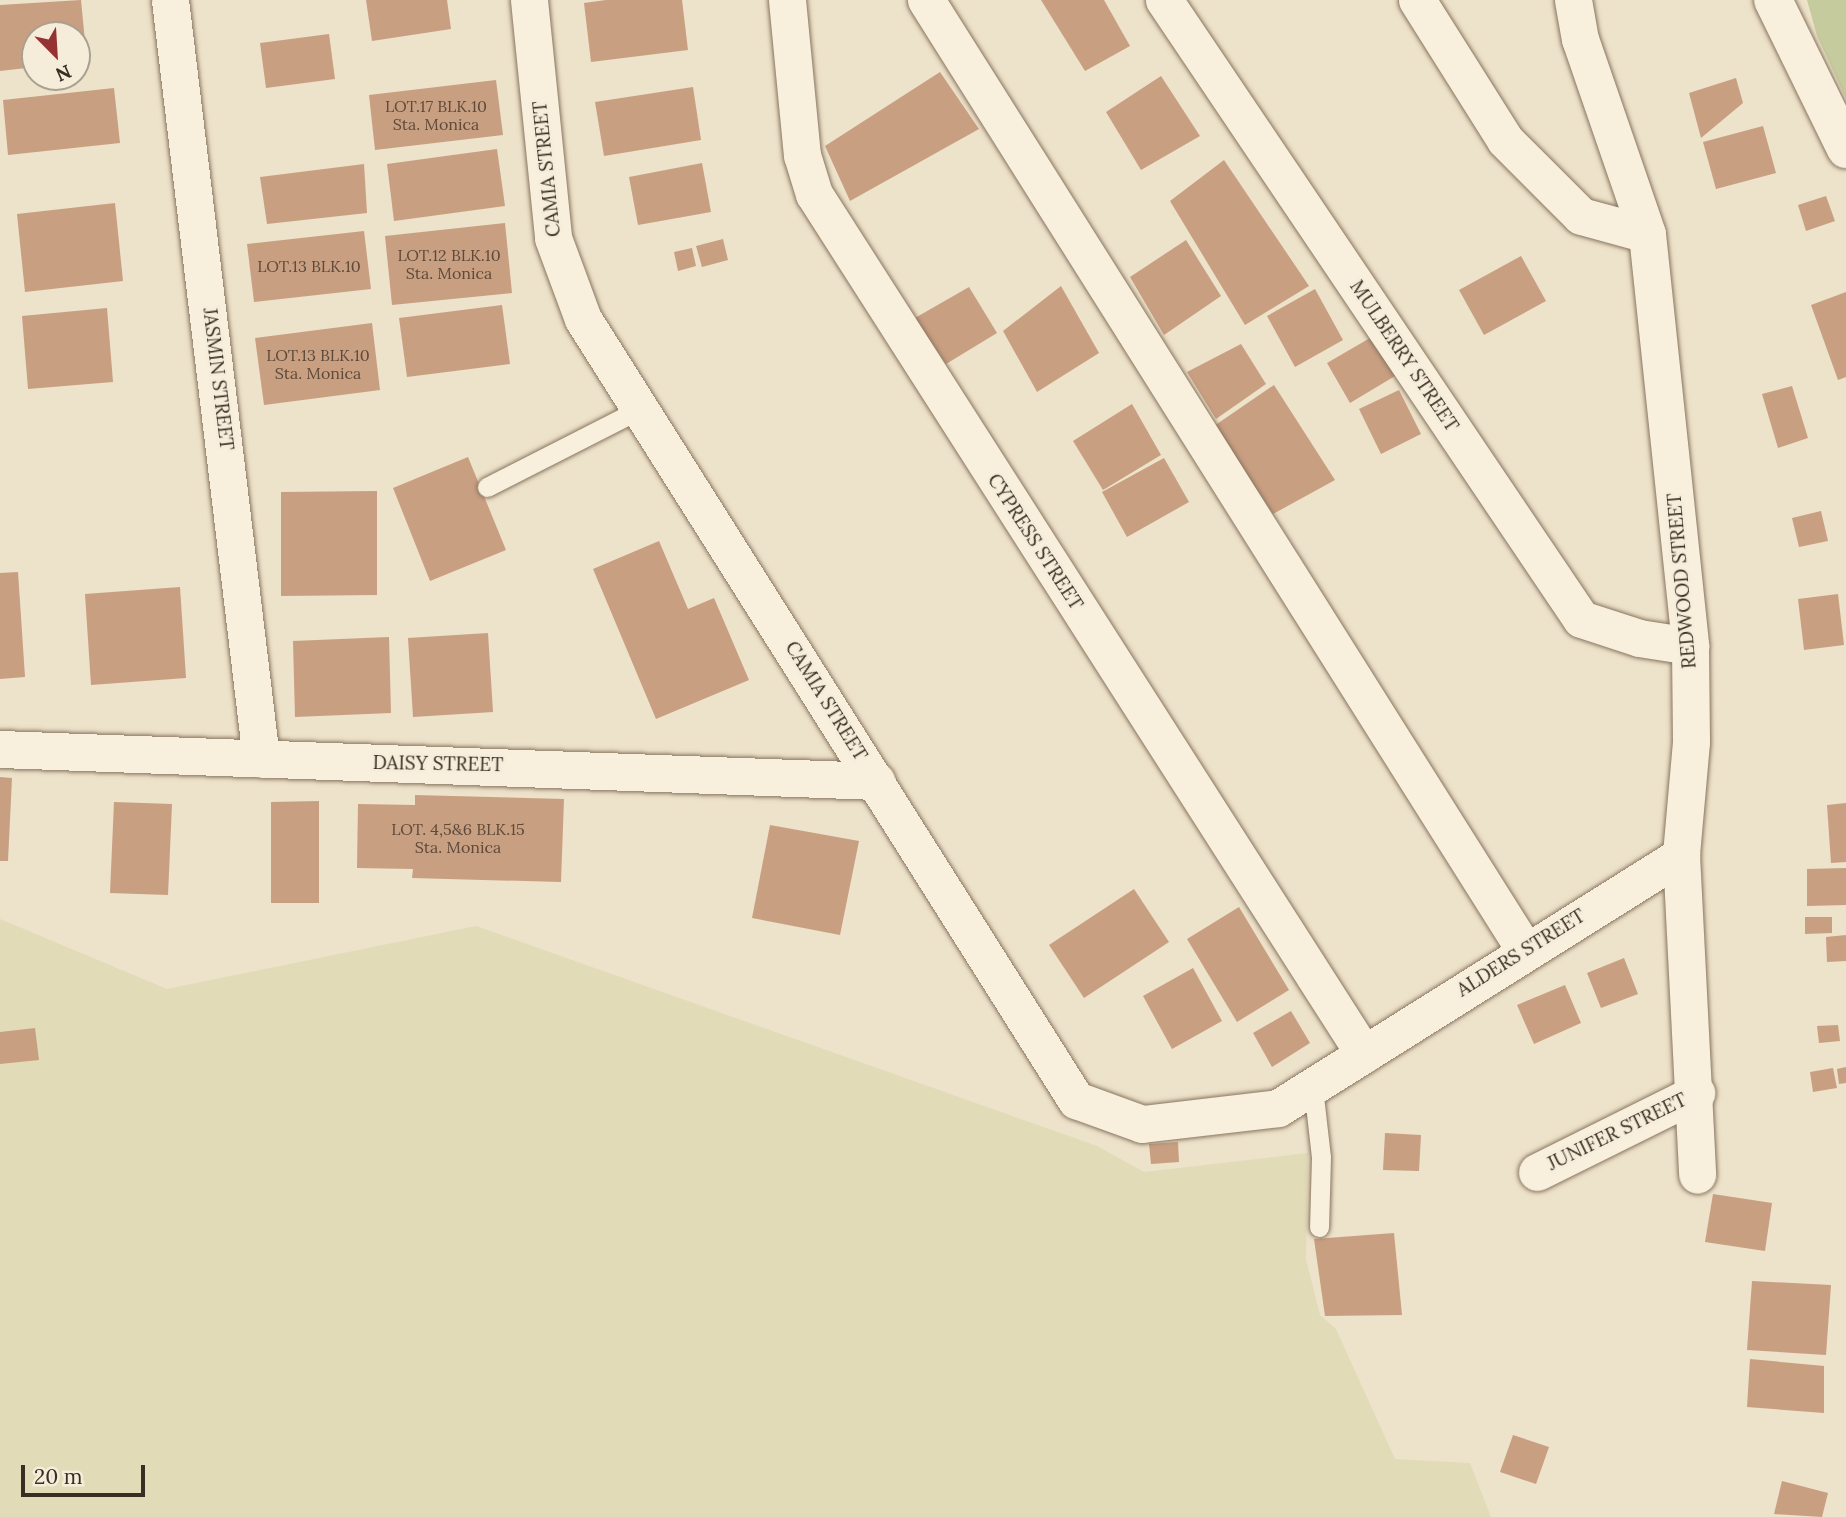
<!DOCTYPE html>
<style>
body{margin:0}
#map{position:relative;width:1846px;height:1517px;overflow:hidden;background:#ede2ca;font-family:Lora,serif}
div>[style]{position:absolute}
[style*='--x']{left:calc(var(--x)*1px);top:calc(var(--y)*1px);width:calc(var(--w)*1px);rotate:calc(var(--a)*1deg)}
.farmland>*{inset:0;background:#e2dbb8}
.green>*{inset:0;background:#c6cb9e}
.building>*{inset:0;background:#c99f82}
.roads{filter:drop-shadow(0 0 2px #89755f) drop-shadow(0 0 2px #89755f)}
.service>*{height:19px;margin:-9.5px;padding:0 9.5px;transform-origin:9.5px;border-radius:9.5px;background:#f8f0dd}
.minor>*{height:37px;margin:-18.5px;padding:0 18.5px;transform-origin:18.5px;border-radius:18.5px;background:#f8f0dd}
.secondary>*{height:38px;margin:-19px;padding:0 19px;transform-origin:19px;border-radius:19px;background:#f8f0dd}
span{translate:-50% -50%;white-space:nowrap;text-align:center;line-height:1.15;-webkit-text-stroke:5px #f5edda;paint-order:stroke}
.number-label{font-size:16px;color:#5e4a3a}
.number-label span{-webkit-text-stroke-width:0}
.street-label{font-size:19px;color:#3a2d22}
.north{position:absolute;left:21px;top:21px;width:70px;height:70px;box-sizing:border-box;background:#f5edda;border:2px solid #aaa090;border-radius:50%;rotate:156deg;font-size:19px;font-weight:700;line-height:28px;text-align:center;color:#3a2d22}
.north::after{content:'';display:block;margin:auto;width:24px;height:32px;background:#953234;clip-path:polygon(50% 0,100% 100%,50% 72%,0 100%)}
.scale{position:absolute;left:21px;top:1465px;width:124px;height:32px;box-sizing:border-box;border:4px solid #3a2d22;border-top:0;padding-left:9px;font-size:21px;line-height:24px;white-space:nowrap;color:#3a2d22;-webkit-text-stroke:5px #f5edda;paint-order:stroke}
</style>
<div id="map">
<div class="farmland">
<div style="clip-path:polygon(0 919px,167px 989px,476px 926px,1097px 1146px,1144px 1172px,1308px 1153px,1306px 1259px,1320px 1315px,1336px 1329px,1395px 1459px,1470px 1463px,1491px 1517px,0 1517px)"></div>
</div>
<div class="green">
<div style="clip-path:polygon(1807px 0,1846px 0,1846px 98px,1817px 36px)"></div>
</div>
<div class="building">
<div style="clip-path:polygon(81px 0,87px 62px,77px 63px,77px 35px,35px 35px,35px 67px,0 71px,0 5px)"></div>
<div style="clip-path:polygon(366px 0,447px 0,451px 29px,372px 41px)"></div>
<div style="clip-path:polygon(606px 0,682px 0,688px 50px,591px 62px,584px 3px)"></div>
<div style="clip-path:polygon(1041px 0,1104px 0,1130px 46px,1085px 71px)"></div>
<div style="clip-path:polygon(329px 34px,335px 79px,266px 88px,260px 43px)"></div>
<div style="clip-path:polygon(940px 72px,979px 129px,850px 201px,825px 146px)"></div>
<div style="clip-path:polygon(1161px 76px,1200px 136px,1141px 170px,1106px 112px)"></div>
<div style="clip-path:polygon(1736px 78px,1743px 103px,1701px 138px,1689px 93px)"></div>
<div style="clip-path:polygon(496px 80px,503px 135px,375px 150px,369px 95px)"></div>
<div style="clip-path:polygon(693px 87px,701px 140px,604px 156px,595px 102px)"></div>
<div style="clip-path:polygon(114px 88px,120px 143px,8px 155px,3px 100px)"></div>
<div style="clip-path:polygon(1763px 126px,1776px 173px,1716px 189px,1703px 142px)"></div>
<div style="clip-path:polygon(497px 149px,505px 206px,394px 221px,387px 164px)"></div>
<div style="clip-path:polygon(1224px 160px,1309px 286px,1245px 325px,1170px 201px)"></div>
<div style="clip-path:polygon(702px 163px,711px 212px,638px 225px,629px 177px)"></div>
<div style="clip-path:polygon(364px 164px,367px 213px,267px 224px,260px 177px)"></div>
<div style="clip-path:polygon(1826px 196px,1835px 221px,1806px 231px,1798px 205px)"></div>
<div style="clip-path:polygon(115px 203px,123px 281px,25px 292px,17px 214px)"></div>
<div style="clip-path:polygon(505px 223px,512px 293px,392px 305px,385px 236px)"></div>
<div style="clip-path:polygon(364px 231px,371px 289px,254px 302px,247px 244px)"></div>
<div style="clip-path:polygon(723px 239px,728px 260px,702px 267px,696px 246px)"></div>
<div style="clip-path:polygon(1186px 240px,1221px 296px,1164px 335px,1130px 277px)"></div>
<div style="clip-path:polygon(692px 248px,696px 266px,678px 271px,674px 252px)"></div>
<div style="clip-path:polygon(1521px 256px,1546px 301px,1484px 335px,1459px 290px)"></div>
<div style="clip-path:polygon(1061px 286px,1099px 353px,1037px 392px,1003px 331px)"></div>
<div style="clip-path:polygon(969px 287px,997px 333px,946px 364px,915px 318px)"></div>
<div style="clip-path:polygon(1315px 289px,1343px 340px,1295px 367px,1267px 316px)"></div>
<div style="clip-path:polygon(1846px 292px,1846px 377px,1838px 380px,1811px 305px)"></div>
<div style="clip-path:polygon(502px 305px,510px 364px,407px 377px,399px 318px)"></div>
<div style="clip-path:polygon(107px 308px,113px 382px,28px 389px,22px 316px)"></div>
<div style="clip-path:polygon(372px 323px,380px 390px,264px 405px,255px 338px)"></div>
<div style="clip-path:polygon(1382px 331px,1405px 370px,1350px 403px,1327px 363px)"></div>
<div style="clip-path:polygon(1241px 344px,1266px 384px,1216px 419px,1187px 372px)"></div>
<div style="clip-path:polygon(1274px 385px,1335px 480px,1273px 514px,1214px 426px)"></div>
<div style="clip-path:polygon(1792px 386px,1808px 438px,1778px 448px,1762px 394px)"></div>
<div style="clip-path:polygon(1399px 390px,1421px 434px,1381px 454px,1359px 409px)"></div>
<div style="clip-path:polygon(1132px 404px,1161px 455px,1103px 490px,1073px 441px)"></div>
<div style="clip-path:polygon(468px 457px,506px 550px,430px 581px,393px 488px)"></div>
<div style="clip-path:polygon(1164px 458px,1189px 502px,1127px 537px,1102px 492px)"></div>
<div style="clip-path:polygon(377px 491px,377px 595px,281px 596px,281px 492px)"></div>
<div style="clip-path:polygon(1821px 511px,1828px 541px,1799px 547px,1792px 518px)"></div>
<div style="clip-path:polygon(659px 541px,688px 609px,714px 598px,749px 680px,656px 719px,593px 569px)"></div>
<div style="clip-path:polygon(18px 572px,25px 677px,0 679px,0 573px)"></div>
<div style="clip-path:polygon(180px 587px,186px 678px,91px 685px,85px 594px)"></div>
<div style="clip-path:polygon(1838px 594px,1844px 645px,1804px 650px,1798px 599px)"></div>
<div style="clip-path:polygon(488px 633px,493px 712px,413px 717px,408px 638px)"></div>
<div style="clip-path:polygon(389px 637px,391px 713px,295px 717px,293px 641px)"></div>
<div style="clip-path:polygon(0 777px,12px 778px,8px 861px,0 861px)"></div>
<div style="clip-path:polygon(415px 795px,564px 799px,561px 882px,412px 878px,413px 869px,357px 868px,358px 804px,415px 805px)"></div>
<div style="clip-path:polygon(319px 801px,319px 903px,271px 903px,271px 802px)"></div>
<div style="clip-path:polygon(114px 802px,172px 804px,168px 895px,110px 893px)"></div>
<div style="clip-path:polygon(1846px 803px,1846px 862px,1831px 863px,1827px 805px)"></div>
<div style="clip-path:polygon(770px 825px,859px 841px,840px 935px,752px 918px)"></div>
<div style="clip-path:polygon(1846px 868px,1846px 905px,1807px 906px,1807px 869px)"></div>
<div style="clip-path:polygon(1134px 889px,1169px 942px,1084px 998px,1049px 945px)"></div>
<div style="clip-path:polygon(1239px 907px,1289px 990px,1237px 1022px,1187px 939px)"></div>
<div style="clip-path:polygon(1805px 917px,1832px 917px,1832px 933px,1805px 934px)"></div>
<div style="clip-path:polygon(1846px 935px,1846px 961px,1827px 962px,1826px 937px)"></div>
<div style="clip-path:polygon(1624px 958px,1638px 994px,1601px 1008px,1587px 973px)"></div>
<div style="clip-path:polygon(1193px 968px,1222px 1021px,1172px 1049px,1143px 996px)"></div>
<div style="clip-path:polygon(1565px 985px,1581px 1023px,1534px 1044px,1517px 1005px)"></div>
<div style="clip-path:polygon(1291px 1011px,1310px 1043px,1272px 1067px,1253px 1033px)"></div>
<div style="clip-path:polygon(1838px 1025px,1840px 1041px,1819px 1043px,1817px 1026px)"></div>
<div style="clip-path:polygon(35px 1028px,39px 1060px,0 1064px,0 1032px)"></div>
<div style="clip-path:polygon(1846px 1067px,1846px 1083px,1839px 1084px,1837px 1069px)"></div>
<div style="clip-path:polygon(1833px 1068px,1837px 1088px,1813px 1092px,1810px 1072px)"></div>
<div style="clip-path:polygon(1385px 1133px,1421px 1135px,1419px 1171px,1383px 1170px)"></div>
<div style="clip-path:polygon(1178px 1142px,1179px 1162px,1151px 1164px,1149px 1144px)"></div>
<div style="clip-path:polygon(1713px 1194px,1772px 1203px,1765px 1251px,1705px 1242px)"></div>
<div style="clip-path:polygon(1394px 1233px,1402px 1315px,1325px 1316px,1314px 1239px)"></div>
<div style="clip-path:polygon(1752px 1281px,1831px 1285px,1826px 1355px,1747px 1350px)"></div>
<div style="clip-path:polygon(1750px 1359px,1824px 1366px,1824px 1413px,1747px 1407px)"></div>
<div style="clip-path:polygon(1513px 1435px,1549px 1447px,1536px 1484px,1500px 1472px)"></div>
<div style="clip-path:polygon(1782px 1481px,1828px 1493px,1822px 1517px,1774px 1514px)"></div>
</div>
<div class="roads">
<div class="service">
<div style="--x:487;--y:487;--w:176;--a:-27"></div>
<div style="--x:1313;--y:1087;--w:70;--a:83.5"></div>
<div style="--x:1321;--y:1157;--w:70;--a:91.6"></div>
</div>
<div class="minor">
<div style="--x:170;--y:0;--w:764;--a:83.16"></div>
<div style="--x:529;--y:0;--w:239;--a:84.2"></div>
<div style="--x:553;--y:238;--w:86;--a:69.7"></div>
<div style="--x:583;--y:319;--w:924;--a:57.74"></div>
<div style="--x:1076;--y:1100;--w:70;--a:20"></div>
<div style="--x:1142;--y:1124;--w:137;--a:-6.7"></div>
<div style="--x:1278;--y:1108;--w:476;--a:-32.1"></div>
<div style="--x:787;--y:0;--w:156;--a:84.5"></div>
<div style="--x:802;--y:155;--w:41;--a:72.9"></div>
<div style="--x:814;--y:194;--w:1021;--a:57.4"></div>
<div style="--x:926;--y:0;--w:1122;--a:57.78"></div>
<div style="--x:1164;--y:0;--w:746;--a:56.03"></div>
<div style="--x:1581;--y:619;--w:61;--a:18.1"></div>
<div style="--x:1639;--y:638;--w:52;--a:8.9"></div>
<div style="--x:1417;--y:0;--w:165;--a:57.8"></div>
<div style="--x:1505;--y:140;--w:107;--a:45"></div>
<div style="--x:1581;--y:216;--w:68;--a:15.3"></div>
<div style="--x:1573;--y:0;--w:40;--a:80"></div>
<div style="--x:1580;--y:39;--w:206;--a:71"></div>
<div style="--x:1647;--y:234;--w:414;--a:84"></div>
<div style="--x:1690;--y:646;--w:96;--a:89.4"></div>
<div style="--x:1691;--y:742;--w:113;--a:95.1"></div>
<div style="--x:1681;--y:855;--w:320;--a:87.1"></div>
<div style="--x:0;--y:749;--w:877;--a:2.09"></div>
<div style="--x:1537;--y:1172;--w:178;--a:-26.4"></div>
</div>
<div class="secondary">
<div style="--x:1773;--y:0;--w:166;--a:63.9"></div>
</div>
</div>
<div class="number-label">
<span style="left:436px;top:115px">LOT.17 BLK.10<br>Sta. Monica</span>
<span style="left:449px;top:264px">LOT.12 BLK.10<br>Sta. Monica</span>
<span style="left:309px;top:266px">LOT.13 BLK.10</span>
<span style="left:318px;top:364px">LOT.13 BLK.10<br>Sta. Monica</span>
<span style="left:458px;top:838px">LOT. 4,5&amp;6 BLK.15<br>Sta. Monica</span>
</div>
<div class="street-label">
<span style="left:547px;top:169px;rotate:-96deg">CAMIA STREET</span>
<span style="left:1404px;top:356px;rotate:56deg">MULBERRY STREET</span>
<span style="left:218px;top:379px;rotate:83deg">JASMIN STREET</span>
<span style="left:1035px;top:542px;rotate:57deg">CYPRESS STREET</span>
<span style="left:1682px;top:581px;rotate:-95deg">REDWOOD STREET</span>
<span style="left:826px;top:701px;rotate:58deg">CAMIA STREET</span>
<span style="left:438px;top:764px;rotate:1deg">DAISY STREET</span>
<span style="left:1521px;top:953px;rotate:-32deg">ALDERS STREET</span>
<span style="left:1617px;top:1132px;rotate:-26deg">JUNIFER STREET</span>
</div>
<div class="north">N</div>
<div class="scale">20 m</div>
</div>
